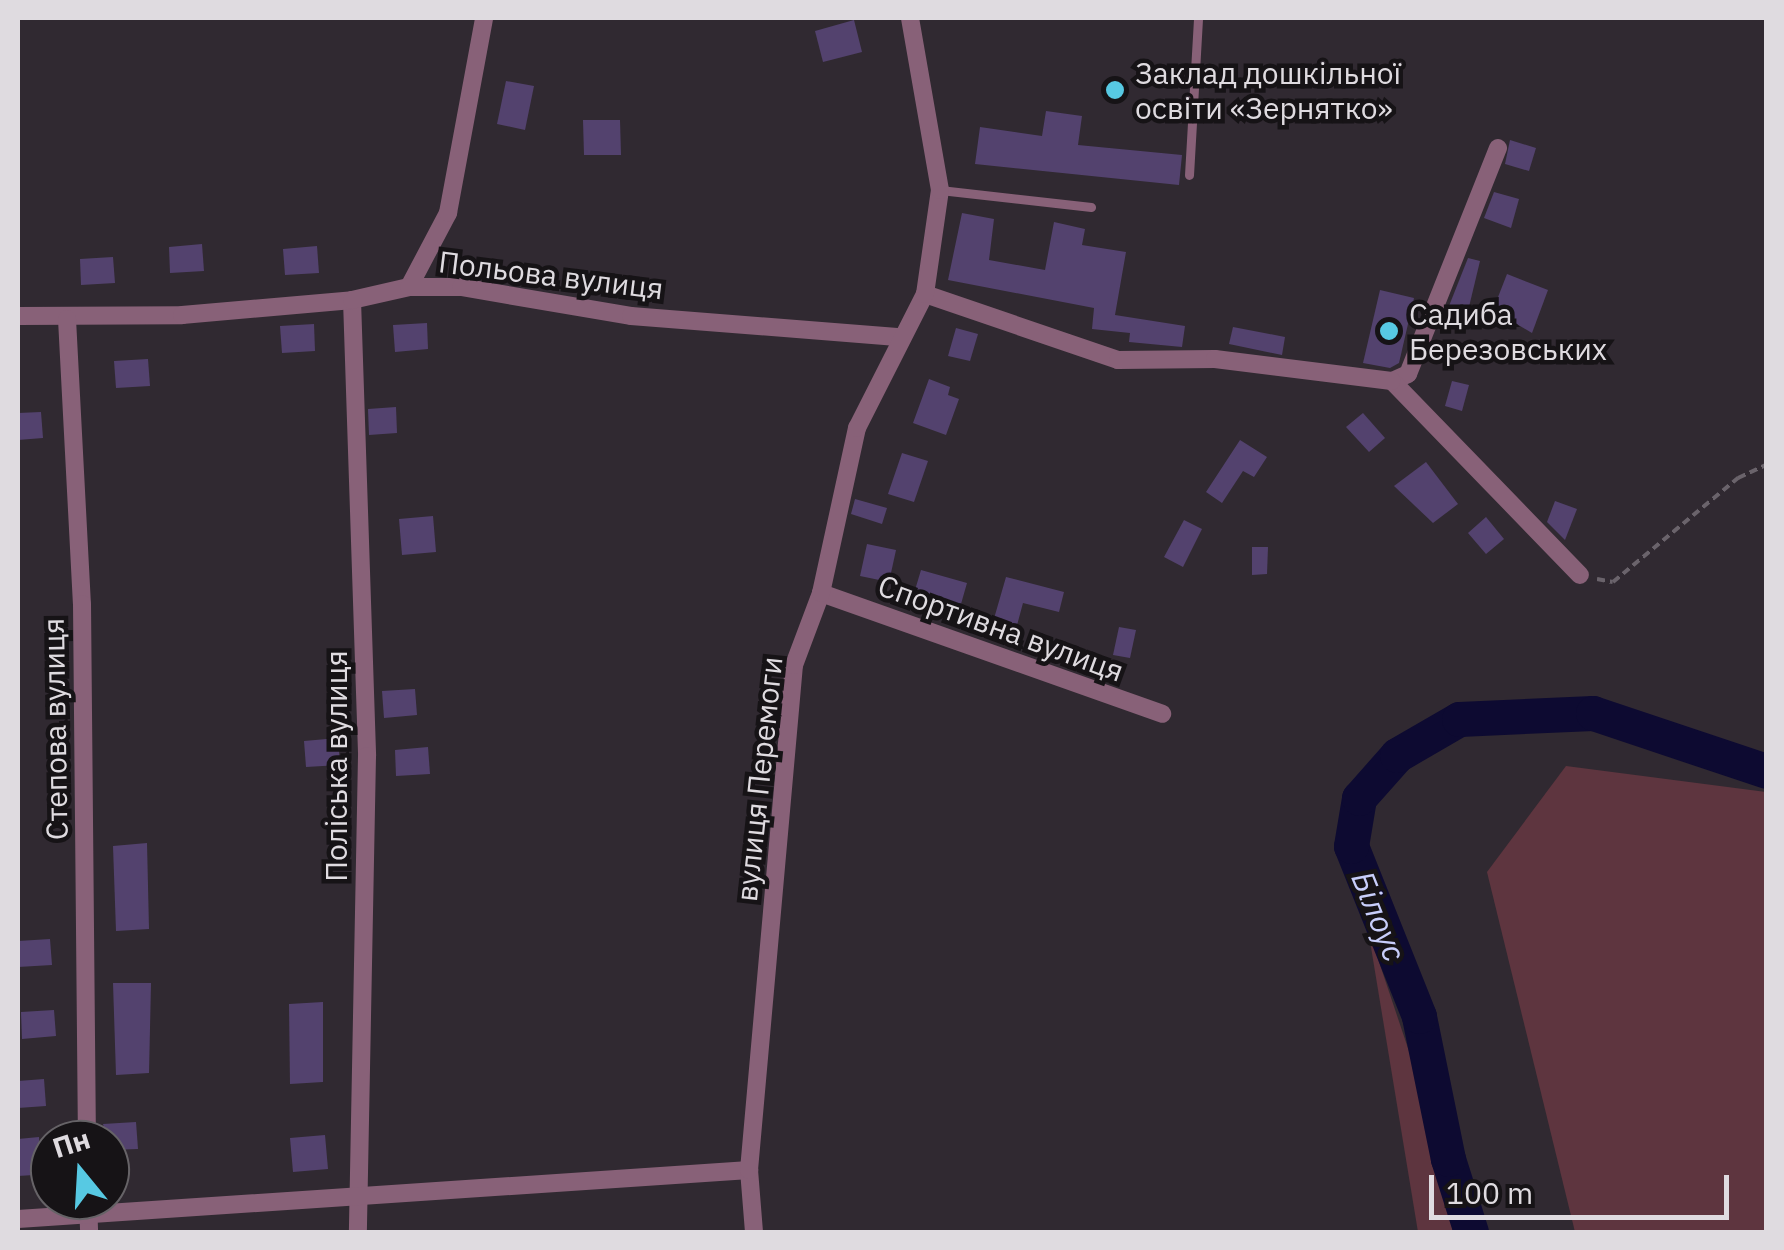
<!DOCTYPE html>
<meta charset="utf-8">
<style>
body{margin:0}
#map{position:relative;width:1784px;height:1250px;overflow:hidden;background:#302931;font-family:"IBM Plex Sans",sans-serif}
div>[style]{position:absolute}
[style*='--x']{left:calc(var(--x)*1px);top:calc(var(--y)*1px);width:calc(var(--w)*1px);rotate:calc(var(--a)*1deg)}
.green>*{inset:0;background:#5e353f}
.river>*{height:35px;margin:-17.5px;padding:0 17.5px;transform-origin:17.5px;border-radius:17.5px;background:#0d0a31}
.building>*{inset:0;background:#53426e}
.path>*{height:4px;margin-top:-2px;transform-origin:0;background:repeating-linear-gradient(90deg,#6a636b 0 8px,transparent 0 13px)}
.service>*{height:9px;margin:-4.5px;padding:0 4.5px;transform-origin:4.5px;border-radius:4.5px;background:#886178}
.minor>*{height:18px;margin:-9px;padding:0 9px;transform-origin:9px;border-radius:9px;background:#886178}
.dots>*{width:28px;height:28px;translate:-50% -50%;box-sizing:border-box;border:5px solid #161316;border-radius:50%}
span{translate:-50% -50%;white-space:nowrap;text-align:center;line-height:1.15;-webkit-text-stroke:9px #161316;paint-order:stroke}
.poi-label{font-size:30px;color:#dfdbe0}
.left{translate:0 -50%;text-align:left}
.street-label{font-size:30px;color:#dfdbe0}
.water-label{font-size:32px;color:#c8cefb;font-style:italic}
.frame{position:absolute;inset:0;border:20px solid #dfdbe0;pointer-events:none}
.north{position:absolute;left:30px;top:1120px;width:100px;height:100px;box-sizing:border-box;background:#161316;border:2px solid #666367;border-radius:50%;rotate:342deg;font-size:28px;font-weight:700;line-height:40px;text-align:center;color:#dfdbe0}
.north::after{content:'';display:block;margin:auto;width:35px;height:45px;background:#57c9e3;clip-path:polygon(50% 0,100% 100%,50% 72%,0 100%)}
.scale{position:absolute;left:1429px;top:1175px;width:300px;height:45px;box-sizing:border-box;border:5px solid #dfdbe0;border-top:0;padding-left:12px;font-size:30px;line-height:35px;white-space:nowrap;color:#dfdbe0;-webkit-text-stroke:8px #161316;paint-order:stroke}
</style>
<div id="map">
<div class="green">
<div style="clip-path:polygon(1566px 766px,1766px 792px,1766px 1232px,1575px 1232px,1487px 872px)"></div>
<div style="clip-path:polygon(1368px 929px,1426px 1102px,1453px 1232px,1418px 1232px)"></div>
</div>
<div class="river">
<div style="--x:1471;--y:1232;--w:77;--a:-107.5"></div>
<div style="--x:1448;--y:1159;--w:146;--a:-101.5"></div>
<div style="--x:1419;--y:1016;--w:183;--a:-111.8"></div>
<div style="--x:1351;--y:846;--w:49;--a:-80.5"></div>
<div style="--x:1359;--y:798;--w:57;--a:-48.5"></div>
<div style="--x:1397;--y:755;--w:72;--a:-30.1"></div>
<div style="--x:1459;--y:719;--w:134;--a:-2.6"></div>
<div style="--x:1593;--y:713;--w:182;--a:18.5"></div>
</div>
<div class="building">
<div style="clip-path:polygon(854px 20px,862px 52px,823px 62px,815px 31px)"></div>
<div style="clip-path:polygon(506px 81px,534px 86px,525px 130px,497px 124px)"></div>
<div style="clip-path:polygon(1046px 111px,1082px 116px,1078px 145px,1182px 155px,1179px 185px,975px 164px,980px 127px,1042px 136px)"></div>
<div style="clip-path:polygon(583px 120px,620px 120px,621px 155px,584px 155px)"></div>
<div style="clip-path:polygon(1510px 140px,1536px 148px,1529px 171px,1505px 164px)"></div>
<div style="clip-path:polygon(1494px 192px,1519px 199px,1511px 228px,1484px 218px)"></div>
<div style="clip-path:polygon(962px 213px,994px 219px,989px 260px,1045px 270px,1054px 222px,1085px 229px,1082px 245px,1126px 252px,1115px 315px,1185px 326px,1182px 347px,1129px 342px,1130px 333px,1092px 329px,1094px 308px,948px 280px)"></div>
<div style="clip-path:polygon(202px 244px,204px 271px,170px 273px,169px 247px)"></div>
<div style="clip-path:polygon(317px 246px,319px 273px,285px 275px,283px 249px)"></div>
<div style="clip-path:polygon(113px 257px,115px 283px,81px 285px,80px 259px)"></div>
<div style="clip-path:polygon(1468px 258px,1480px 261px,1468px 311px,1449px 306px)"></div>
<div style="clip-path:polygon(1507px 274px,1548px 290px,1532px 333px,1493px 310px)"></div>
<div style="clip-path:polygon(1380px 290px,1414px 298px,1399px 363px,1390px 368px,1363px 363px)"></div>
<div style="clip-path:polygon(427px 323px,428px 349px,395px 352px,393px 325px)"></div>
<div style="clip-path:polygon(314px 324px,315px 351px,282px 353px,280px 326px)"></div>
<div style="clip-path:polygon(1233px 327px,1285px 337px,1282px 355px,1229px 344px)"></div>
<div style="clip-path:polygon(956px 328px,978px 334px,970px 361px,948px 356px)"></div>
<div style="clip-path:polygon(148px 359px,150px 386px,116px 388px,114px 361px)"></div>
<div style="clip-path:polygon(929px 379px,950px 387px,948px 395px,959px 399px,946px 435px,913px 423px)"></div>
<div style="clip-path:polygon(1452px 381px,1469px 385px,1462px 411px,1445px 406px)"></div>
<div style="clip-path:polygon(396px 407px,397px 433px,369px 435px,368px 409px)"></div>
<div style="clip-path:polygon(41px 412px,43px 438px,18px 440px,18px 413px)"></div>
<div style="clip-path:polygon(1363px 413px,1385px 438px,1369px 452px,1346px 427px)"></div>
<div style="clip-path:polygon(1240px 440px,1267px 457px,1254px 477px,1243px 471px,1222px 503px,1206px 492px)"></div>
<div style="clip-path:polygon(902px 453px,928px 461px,914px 502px,888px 494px)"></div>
<div style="clip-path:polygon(1426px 462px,1458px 504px,1433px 523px,1394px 486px)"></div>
<div style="clip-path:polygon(855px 499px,887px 508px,882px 524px,851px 514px)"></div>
<div style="clip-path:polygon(1555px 501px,1577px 509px,1565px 540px,1547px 522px)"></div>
<div style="clip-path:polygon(433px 516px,436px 552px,402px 555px,399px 519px)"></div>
<div style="clip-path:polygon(1486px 517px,1504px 539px,1486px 554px,1468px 533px)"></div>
<div style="clip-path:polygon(1184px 520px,1202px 529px,1183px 567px,1164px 557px)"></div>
<div style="clip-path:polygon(867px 544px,896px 550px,889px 582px,860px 576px)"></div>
<div style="clip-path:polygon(1252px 547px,1268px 547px,1267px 574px,1252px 575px)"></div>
<div style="clip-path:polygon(921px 570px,967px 583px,957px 618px,930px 610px,934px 595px,915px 590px)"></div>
<div style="clip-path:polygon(1006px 577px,1064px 592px,1059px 612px,1023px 603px,1016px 629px,993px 622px)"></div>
<div style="clip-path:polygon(1119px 627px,1136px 630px,1130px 658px,1113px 655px)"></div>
<div style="clip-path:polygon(415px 689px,417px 715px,384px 718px,382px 691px)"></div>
<div style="clip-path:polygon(338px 738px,340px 765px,306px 767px,304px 741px)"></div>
<div style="clip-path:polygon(428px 747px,430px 774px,396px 776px,395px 750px)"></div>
<div style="clip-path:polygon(147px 843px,149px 929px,116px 931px,113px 846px)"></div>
<div style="clip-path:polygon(50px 939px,52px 965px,18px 967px,18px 941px)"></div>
<div style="clip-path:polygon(113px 983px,151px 983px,149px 1073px,116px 1075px)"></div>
<div style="clip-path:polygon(323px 1002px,323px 1082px,290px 1084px,289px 1004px)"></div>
<div style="clip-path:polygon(54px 1010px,56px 1036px,22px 1039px,21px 1012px)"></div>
<div style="clip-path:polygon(44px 1079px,46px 1106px,18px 1108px,18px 1081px)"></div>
<div style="clip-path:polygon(136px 1122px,138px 1149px,110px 1150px,103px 1124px)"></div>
<div style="clip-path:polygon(325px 1135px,328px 1169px,293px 1172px,290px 1138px)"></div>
<div style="clip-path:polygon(39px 1137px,40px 1156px,50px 1155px,50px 1174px,18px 1176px,18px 1139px)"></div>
</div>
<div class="path">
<div style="--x:1597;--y:579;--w:16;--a:11"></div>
<div style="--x:1613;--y:582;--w:163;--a:-39.8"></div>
<div style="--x:1738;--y:478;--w:31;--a:-25"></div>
</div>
<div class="service">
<div style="--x:1189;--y:175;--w:157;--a:-86.7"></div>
<div style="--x:940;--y:190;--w:152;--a:6.4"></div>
</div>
<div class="minor">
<div style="--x:1498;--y:148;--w:243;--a:111.7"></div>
<div style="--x:1408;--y:374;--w:17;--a:156"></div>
<div style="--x:1392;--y:381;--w:270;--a:45.9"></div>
<div style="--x:409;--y:287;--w:84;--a:-62.2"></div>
<div style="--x:448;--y:213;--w:198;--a:-79.5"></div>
<div style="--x:925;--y:294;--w:204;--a:18.9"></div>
<div style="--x:1118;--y:360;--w:97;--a:-0.6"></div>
<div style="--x:1215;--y:359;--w:178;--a:7.1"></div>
<div style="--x:352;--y:300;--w:456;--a:88.1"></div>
<div style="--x:367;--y:756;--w:476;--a:91.1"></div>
<div style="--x:18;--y:316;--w:164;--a:-0.3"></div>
<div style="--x:182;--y:315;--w:171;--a:-5"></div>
<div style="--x:352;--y:300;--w:58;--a:-12.8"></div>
<div style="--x:409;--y:287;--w:52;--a:0"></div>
<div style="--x:461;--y:287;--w:172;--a:9.7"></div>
<div style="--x:631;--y:316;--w:270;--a:4.5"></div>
<div style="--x:67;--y:319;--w:285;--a:87"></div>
<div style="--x:82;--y:604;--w:536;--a:89.47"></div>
<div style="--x:821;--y:593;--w:362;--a:19.5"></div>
<div style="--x:88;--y:1200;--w:32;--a:88"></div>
<div style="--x:18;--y:1219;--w:733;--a:-3.83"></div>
<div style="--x:754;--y:1232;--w:62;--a:-94.6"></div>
<div style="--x:749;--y:1170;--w:507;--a:-84.91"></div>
<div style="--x:794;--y:665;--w:77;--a:-69.4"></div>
<div style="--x:821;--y:593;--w:169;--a:-77.7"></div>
<div style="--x:857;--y:428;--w:150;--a:-63.1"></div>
<div style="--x:925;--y:294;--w:105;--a:-81.8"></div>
<div style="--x:940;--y:190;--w:175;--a:-99.9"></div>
</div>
<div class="dots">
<div style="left:1115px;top:90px;background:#57c9e3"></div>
<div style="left:1389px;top:331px;background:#57c9e3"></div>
</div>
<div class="poi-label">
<span class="left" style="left:1135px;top:90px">Заклад дошкільної<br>освіти «Зернятко»</span>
<span class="left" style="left:1409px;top:331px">Садиба<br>Березовських</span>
</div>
<div class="street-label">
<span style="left:551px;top:275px;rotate:7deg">Польова вулиця</span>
<span style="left:1001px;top:628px;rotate:20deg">Спортивна вулиця</span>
<span style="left:55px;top:729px;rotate:-91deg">Степова вулиця</span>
<span style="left:336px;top:766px;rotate:-90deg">Поліська вулиця</span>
<span style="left:759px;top:779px;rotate:-84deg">вулиця Перемоги</span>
</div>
<div class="water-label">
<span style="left:1379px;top:916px;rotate:68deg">Білоус</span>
</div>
<div class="frame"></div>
<div class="north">Пн</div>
<div class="scale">100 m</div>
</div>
